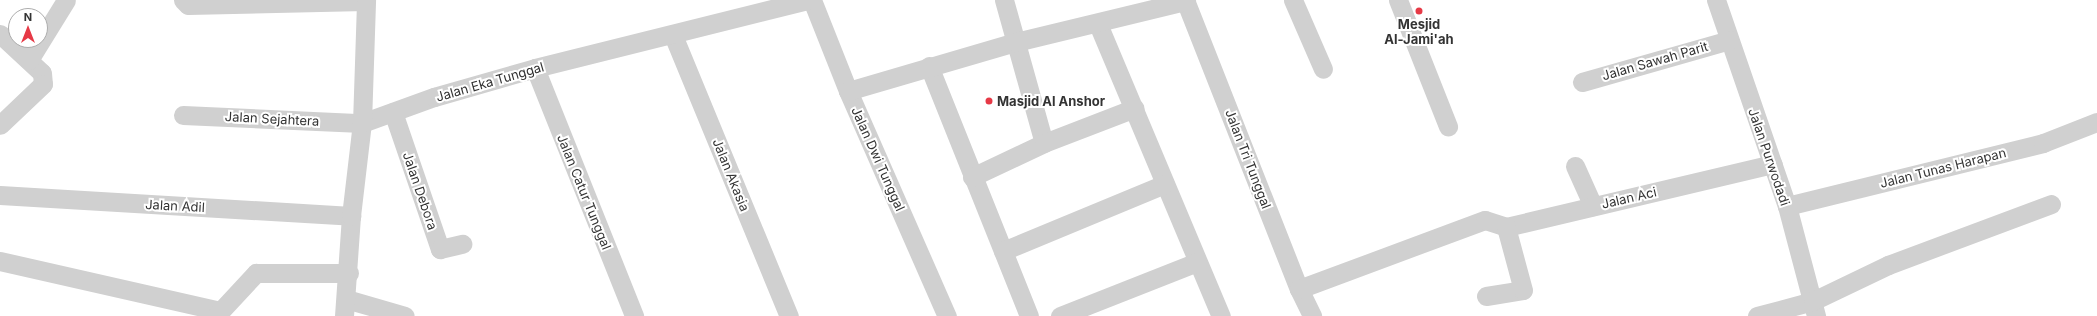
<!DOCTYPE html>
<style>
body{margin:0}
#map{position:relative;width:2097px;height:316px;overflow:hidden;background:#fff;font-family:Inter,sans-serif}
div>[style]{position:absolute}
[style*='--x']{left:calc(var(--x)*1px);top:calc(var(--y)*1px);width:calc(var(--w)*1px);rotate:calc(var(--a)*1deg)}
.minor>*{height:19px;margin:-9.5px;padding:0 9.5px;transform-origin:9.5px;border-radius:9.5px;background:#d0d0d0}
.dots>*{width:11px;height:11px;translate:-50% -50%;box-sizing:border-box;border:2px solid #fff;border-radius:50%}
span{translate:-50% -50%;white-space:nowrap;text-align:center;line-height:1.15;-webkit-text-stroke:4px #fff;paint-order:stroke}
.poi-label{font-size:13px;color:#333;font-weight:700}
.left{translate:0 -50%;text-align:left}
.street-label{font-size:13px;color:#333}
.north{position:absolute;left:8px;top:8px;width:40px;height:40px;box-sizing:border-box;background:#fff;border:1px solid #adadad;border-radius:50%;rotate:0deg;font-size:11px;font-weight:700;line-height:16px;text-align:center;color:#333}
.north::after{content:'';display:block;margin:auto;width:14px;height:18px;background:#e63946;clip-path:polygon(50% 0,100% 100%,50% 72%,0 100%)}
</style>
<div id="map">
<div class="minor">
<div style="--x:183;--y:0;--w:7;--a:45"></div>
<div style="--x:188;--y:5;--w:177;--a:-1.3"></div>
<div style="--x:812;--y:0;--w:98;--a:68.4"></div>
<div style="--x:848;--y:91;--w:246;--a:66.3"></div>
<div style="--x:1004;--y:0;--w:148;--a:74.4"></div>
<div style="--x:1185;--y:0;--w:311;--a:68.5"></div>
<div style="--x:1299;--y:289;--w:30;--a:64"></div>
<div style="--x:1293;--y:0;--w:75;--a:66.5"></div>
<div style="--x:1398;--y:0;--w:136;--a:68.4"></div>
<div style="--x:1716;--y:0;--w:218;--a:71"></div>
<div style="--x:1787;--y:206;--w:114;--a:75.2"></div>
<div style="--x:1098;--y:24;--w:317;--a:67.2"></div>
<div style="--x:0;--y:34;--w:57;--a:42.9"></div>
<div style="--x:42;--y:73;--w:11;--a:85"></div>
<div style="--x:43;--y:84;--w:59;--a:136.4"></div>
<div style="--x:673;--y:35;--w:304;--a:67.6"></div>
<div style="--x:29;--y:60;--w:70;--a:-58.3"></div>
<div style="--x:929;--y:66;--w:269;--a:68.2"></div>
<div style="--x:535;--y:68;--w:267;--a:68.2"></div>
<div style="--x:1582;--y:82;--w:153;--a:-15.9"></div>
<div style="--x:848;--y:91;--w:175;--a:-16.3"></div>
<div style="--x:1016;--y:42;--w:175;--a:-13.6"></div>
<div style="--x:393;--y:112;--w:145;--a:71.1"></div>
<div style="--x:440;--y:249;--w:23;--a:-13"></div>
<div style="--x:183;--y:115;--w:179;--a:2.6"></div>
<div style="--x:362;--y:123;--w:77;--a:-19.9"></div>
<div style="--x:434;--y:97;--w:105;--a:-16"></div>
<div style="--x:535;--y:68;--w:281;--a:-14"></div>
<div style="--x:1575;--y:166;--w:44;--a:65.8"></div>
<div style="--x:972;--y:177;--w:80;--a:-25.3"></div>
<div style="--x:1044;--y:143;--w:97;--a:-21"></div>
<div style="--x:0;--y:195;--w:352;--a:3.4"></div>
<div style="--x:1787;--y:206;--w:264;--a:-13.8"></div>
<div style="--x:2043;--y:143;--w:58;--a:-21.3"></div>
<div style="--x:1003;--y:251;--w:175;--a:-22.5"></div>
<div style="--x:0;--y:261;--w:226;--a:12.8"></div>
<div style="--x:1299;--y:289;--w:198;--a:-20.4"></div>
<div style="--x:1485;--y:220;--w:22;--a:18"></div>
<div style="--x:1506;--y:227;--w:274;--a:-13.3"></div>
<div style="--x:1486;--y:296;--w:37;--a:-9"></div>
<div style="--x:1523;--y:290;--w:65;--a:-105.1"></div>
<div style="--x:346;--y:299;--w:61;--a:16.1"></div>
<div style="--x:216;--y:316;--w:59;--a:-47.1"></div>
<div style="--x:256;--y:273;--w:93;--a:0"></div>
<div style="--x:344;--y:316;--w:100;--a:-86"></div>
<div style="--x:351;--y:216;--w:94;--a:-83.3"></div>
<div style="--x:362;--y:123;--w:123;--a:-88.1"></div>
<div style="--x:1060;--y:316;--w:147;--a:-21.5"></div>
<div style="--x:1757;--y:316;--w:58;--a:-15"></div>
<div style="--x:1813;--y:301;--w:83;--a:-25.6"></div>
<div style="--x:1888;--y:265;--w:174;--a:-20.5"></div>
</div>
<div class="dots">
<div style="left:1419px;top:11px;background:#e63946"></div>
<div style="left:989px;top:101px;background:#e63946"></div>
</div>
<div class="poi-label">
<span style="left:1419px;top:32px">Mesjid<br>Al-Jami'ah</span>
<span class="left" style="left:997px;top:101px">Masjid Al Anshor</span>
</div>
<div class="street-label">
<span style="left:1655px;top:61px;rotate:-16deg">Jalan Sawah Parit</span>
<span style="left:490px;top:82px;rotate:-16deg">Jalan Eka Tunggal</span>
<span style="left:272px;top:119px;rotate:3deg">Jalan Sejahtera</span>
<span style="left:1769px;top:157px;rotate:71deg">Jalan Purwodadi</span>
<span style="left:878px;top:159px;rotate:66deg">Jalan Dwi Tunggal</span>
<span style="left:1248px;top:159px;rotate:69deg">Jalan Tri Tunggal</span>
<span style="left:1943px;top:168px;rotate:-14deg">Jalan Tunas Harapan</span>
<span style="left:731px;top:175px;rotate:68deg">Jalan Akasia</span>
<span style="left:420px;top:191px;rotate:71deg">Jalan Debora</span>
<span style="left:584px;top:192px;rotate:68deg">Jalan Catur Tunggal</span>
<span style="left:1629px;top:198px;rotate:-13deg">Jalan Aci</span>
<span style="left:175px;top:206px;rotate:3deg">Jalan Adil</span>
</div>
<div class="north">N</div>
</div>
